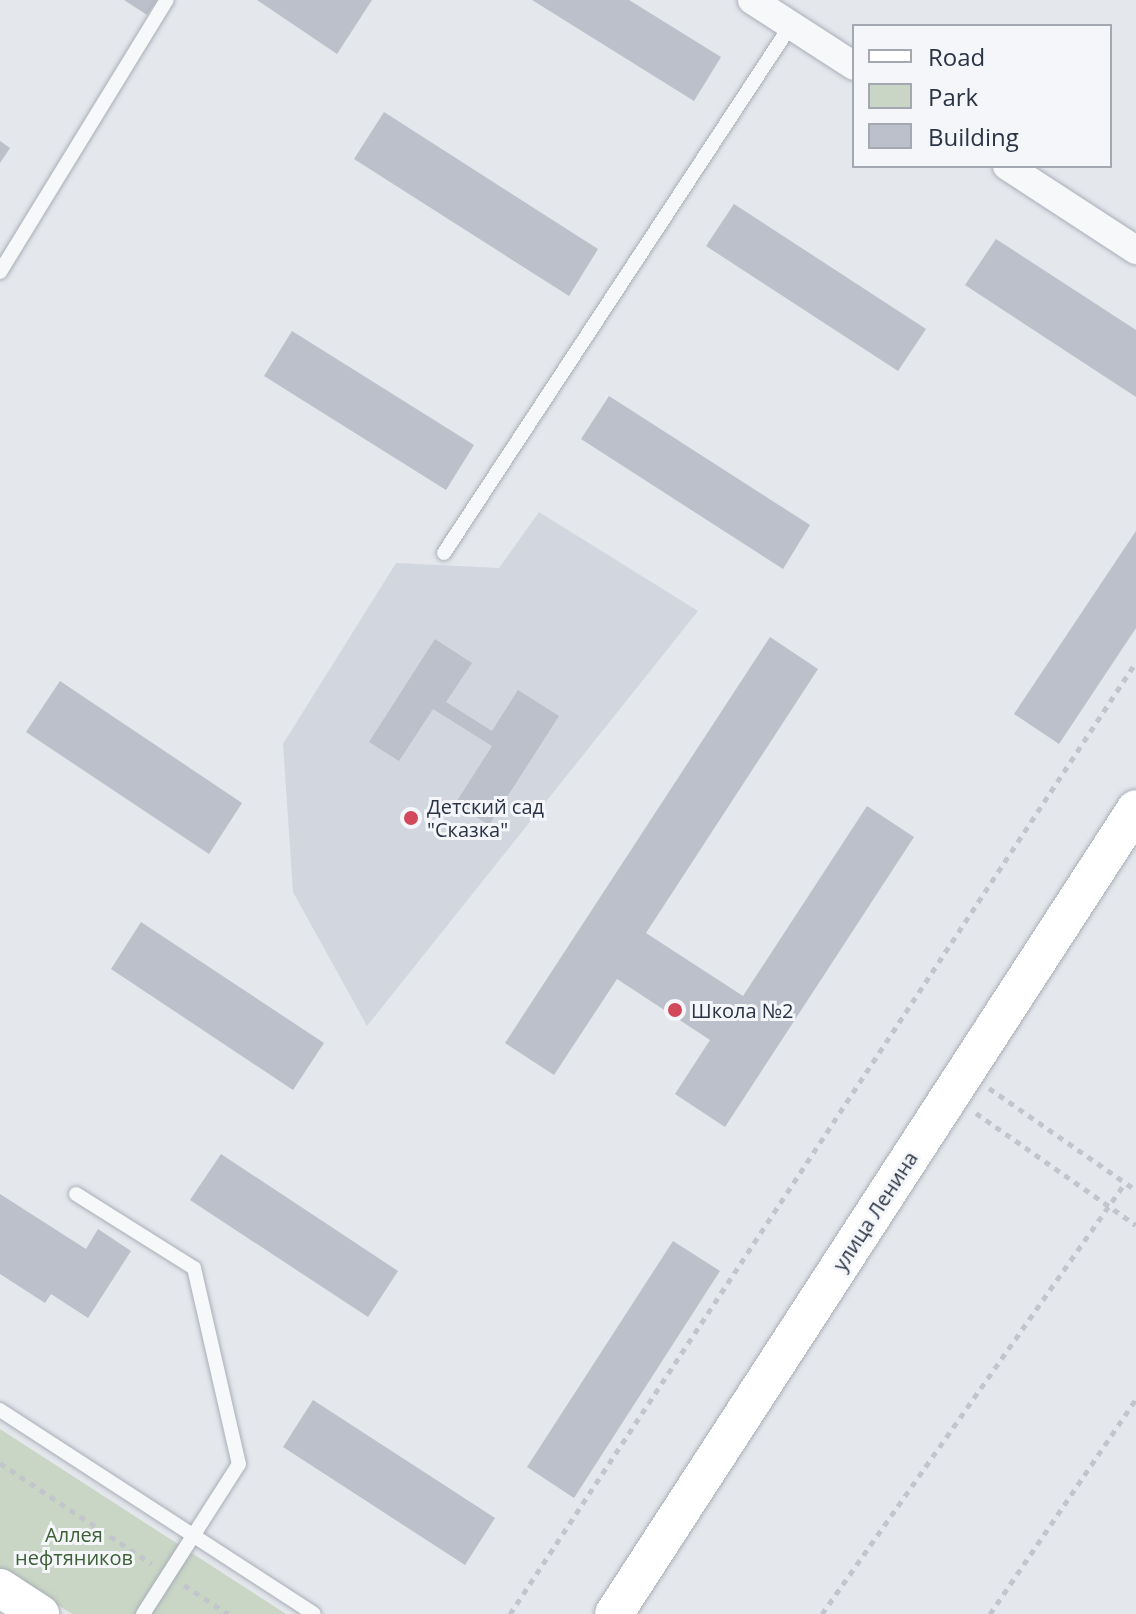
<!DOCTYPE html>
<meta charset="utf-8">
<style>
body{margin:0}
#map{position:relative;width:1136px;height:1614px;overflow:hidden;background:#e4e7ec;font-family:"Open Sans",sans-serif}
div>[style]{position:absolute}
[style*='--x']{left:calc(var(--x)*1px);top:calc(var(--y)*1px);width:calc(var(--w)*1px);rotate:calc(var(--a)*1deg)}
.built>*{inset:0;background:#d2d6de}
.green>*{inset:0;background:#c9d6c5}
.building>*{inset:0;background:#bbc0ca}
.path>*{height:5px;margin-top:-2.5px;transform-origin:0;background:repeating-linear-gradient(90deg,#c2c5cb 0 6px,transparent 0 12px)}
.roads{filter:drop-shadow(0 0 2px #a9aeb7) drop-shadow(0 0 2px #a9aeb7)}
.lane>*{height:14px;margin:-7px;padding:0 7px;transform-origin:7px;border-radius:7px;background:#f7f8fa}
.street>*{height:28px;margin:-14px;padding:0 14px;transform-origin:14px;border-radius:14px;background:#f7f8fa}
.secondary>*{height:38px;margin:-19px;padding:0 19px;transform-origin:19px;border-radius:19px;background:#fff}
.dots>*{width:22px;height:22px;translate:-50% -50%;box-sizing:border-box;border:4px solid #f4f6f9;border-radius:50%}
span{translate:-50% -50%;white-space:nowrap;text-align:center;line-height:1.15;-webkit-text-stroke:6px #f4f6f9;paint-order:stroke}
.poi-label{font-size:20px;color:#2b3445}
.left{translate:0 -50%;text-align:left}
.street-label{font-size:20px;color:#2b3445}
.park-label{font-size:20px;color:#3f6138}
.legend{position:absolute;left:852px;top:24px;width:260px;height:144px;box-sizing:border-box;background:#f4f6f9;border:2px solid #a4a8b1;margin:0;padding:10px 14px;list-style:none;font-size:24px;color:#2b3445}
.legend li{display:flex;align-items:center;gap:16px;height:40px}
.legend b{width:40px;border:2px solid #a4a8b1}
</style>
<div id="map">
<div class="built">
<div style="clip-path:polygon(539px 512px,698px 611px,367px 1026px,293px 892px,283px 744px,396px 563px,499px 568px)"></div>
</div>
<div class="green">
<div style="clip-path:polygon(0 1429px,286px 1614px,72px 1614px,0 1568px)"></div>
</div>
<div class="building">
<div style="clip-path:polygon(124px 0,157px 0,147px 15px)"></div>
<div style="clip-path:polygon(257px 0,372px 0,337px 54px)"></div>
<div style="clip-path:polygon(532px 0,629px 0,721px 57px,694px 101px)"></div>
<div style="clip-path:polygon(384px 112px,598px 249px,569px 296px,354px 159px)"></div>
<div style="clip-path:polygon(0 141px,10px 148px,0 163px)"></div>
<div style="clip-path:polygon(734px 204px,926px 329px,898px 371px,706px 246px)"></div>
<div style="clip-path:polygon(996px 239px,1136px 330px,1136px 397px,965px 285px)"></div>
<div style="clip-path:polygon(292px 331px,474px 445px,446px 490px,264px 376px)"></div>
<div style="clip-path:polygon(609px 396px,810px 525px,783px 569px,581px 439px)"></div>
<div style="clip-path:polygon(1136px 531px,1136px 628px,1059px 744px,1014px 714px)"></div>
<div style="clip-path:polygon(770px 637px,818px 669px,646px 933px,743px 996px,867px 806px,914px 837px,725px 1127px,675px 1094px,710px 1040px,617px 979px,554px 1075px,505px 1043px)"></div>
<div style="clip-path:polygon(435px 639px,472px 663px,446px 702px,492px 731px,518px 690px,559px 716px,489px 825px,455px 804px,492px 746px,433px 709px,399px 761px,369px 742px)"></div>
<div style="clip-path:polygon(60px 681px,242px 803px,209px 854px,26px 732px)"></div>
<div style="clip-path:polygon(141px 922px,324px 1043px,293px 1090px,111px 969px)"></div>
<div style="clip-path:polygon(221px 1154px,398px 1271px,368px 1317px,190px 1200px)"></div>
<div style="clip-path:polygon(0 1194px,86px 1249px,98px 1229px,131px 1251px,88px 1318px,51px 1294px,45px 1303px,0 1274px)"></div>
<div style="clip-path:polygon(673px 1241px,720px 1271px,574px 1498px,527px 1467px)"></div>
<div style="clip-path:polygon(313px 1400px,495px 1518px,465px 1565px,283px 1447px)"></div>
</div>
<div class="path">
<div style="--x:989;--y:1088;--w:179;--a:34.8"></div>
<div style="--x:976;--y:1113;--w:195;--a:35"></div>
<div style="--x:0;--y:1463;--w:182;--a:33.6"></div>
<div style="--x:184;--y:1585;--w:53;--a:33.4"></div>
<div style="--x:510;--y:1614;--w:1139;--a:-56.67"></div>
<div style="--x:822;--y:1614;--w:527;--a:-54.89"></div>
<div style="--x:990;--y:1614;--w:260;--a:-55.8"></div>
</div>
<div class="roads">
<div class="lane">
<div style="--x:0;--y:272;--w:319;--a:-58.5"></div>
<div style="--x:444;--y:553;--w:632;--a:-56.69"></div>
<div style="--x:76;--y:1194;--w:139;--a:32.1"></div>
<div style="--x:194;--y:1268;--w:201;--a:77.1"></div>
<div style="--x:239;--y:1464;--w:178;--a:122.6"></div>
<div style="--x:0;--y:1410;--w:374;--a:33"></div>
</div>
<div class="street">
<div style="--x:752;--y:0;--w:121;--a:32.9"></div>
<div style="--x:1007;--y:166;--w:154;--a:33.1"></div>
</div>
<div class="secondary">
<div style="--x:0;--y:1588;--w:48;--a:33"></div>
<div style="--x:614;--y:1614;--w:959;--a:-57.04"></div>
</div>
</div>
<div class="dots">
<div style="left:411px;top:818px;background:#d1495b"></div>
<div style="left:675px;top:1010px;background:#d1495b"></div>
</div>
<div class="poi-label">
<span class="left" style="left:427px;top:818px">Детский сад<br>"Сказка"</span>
<span class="left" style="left:691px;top:1010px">Школа №2</span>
</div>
<div class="street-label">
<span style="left:875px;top:1211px;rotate:-57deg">улица Ленина</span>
</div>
<div class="park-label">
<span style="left:74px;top:1546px">Аллея<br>нефтяников</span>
</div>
<ul class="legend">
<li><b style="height:10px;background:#fff"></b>Road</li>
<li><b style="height:22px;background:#c9d6c5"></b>Park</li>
<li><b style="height:22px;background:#bbc0ca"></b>Building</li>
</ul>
</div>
